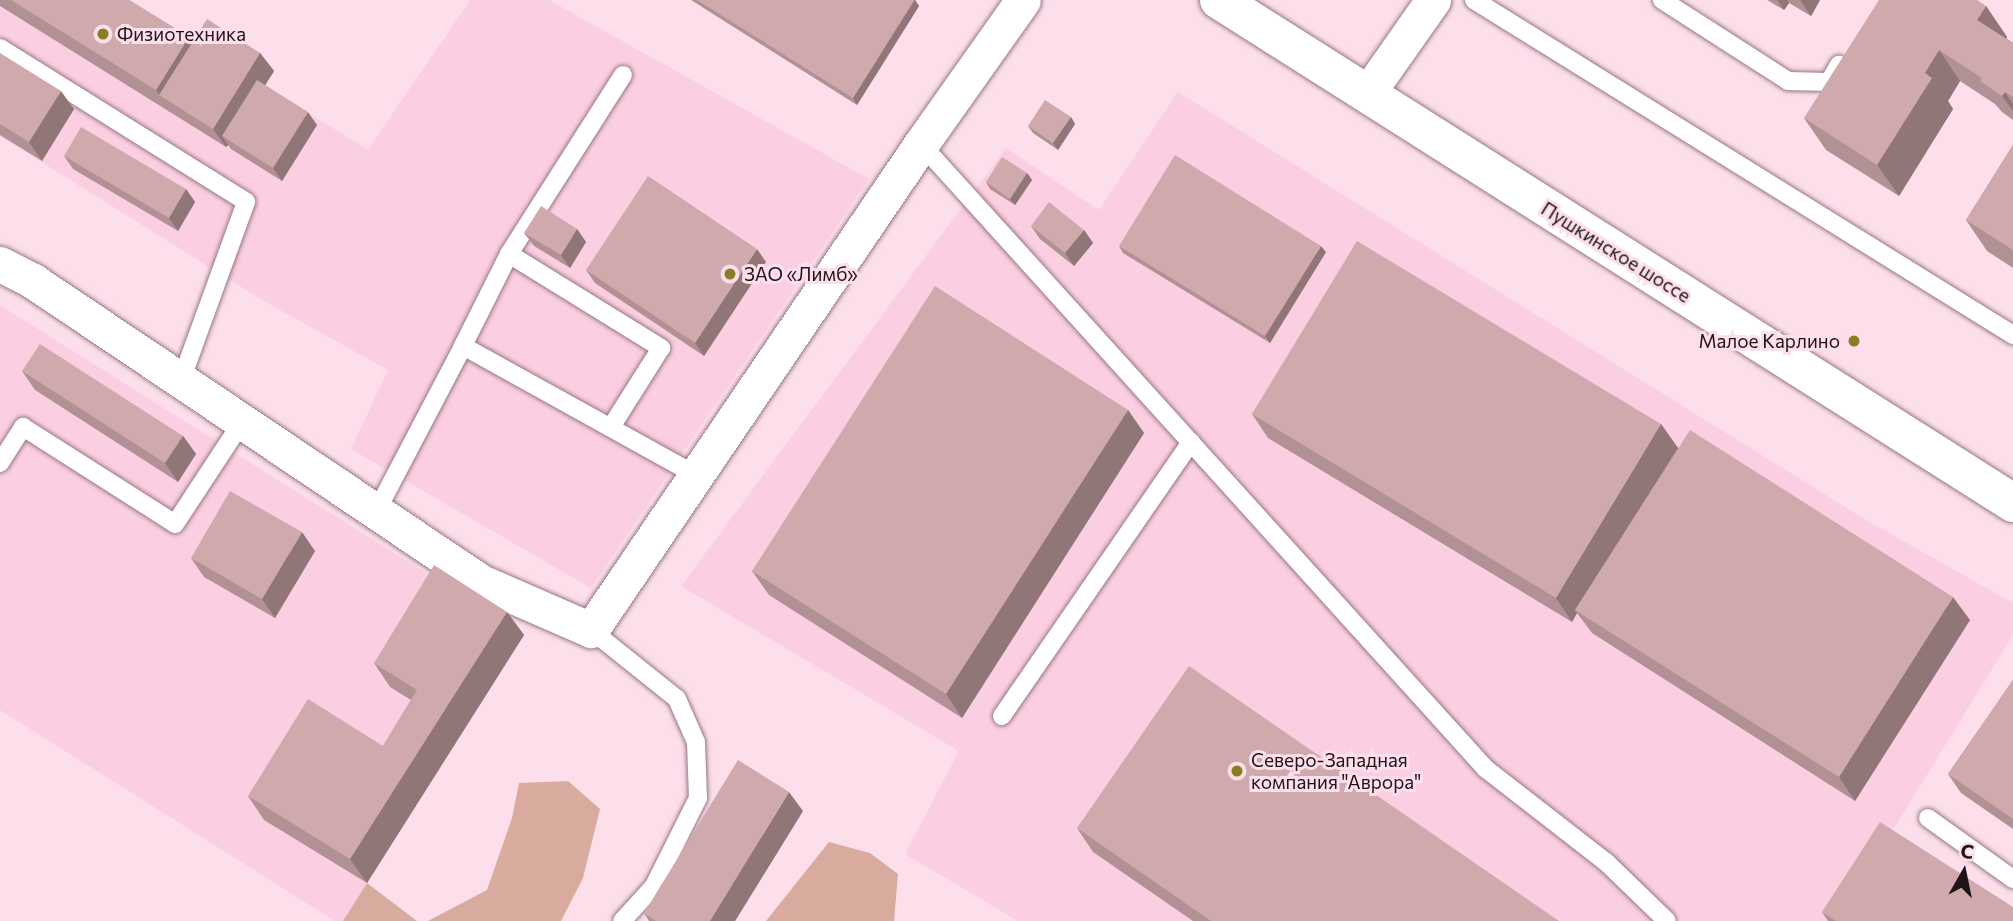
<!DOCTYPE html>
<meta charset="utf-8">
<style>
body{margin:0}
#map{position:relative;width:2013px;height:921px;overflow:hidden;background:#fcdfeb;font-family:Commissioner,sans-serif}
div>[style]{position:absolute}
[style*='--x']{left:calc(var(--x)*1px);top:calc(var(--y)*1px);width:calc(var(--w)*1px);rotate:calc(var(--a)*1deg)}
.built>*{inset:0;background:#fbcfe1}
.green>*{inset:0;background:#d9aa9e}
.roads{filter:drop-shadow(0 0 2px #987785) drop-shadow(0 0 2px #987785)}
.service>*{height:18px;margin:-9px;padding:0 9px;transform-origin:9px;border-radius:9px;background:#fff}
.minor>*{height:35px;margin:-17.5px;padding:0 17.5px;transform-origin:17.5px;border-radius:17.5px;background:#fff}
.secondary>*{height:38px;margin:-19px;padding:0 19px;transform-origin:19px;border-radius:19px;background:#fff}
.wall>*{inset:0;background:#b29194}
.shaded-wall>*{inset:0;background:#917678}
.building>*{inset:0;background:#cfa9ac}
.dots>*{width:19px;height:19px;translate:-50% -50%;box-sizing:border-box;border:4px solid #fcdfeb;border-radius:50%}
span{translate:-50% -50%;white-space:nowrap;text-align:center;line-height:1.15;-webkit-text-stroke:6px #fcdfeb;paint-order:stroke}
.poi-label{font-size:19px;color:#201419}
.left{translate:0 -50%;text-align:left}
.right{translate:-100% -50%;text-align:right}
.street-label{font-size:19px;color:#201419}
.north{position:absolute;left:1929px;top:837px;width:70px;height:70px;-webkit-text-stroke:5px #fcdfeb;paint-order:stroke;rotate:9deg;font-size:19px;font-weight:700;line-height:28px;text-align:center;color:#201419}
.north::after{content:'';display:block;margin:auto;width:24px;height:32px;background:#201419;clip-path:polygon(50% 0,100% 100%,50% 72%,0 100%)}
</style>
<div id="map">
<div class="built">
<div style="clip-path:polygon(0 0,205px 61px,220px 38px,274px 71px,265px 86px,368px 150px,470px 0,549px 0,869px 179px,591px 588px,351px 449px,388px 370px,262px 300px,0 136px)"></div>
<div style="clip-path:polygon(1178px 92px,1866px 520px,2013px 603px,2013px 635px,1837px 921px,1018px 921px,905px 854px,959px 751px,681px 586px,1006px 148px,1099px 210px)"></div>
<div style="clip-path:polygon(0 305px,524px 635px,343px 921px,335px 921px,0 710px)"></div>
</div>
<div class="green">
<div style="clip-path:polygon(568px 781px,600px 809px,583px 878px,561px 921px,428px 921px,487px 890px,512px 818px,519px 783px)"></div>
<div style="clip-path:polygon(829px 842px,870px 853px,898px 874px,894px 921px,766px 921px)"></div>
<div style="clip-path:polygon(367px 883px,417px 921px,343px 921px)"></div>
</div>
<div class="roads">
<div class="service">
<div style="--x:1474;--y:0;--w:635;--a:31.86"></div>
<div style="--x:1662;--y:0;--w:150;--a:32.7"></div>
<div style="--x:1788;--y:81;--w:41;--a:1.4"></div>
<div style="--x:1829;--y:82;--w:20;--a:-60"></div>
<div style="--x:0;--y:48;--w:290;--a:32"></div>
<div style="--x:246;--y:202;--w:190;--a:110"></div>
<div style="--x:623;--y:75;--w:212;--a:122.5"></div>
<div style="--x:509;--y:254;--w:103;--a:116.6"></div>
<div style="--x:463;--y:346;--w:269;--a:29"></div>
<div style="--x:921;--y:144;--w:843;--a:47.89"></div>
<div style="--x:1486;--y:769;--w:153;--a:37.8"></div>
<div style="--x:1607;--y:863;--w:83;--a:44"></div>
<div style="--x:509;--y:254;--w:179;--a:31.7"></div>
<div style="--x:661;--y:348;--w:93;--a:122.3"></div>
<div style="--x:0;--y:463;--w:43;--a:-57.4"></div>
<div style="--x:23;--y:427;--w:180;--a:32.5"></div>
<div style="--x:175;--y:524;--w:122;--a:-56.7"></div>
<div style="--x:376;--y:512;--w:187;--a:-62.3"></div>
<div style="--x:591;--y:630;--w:110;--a:38.7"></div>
<div style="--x:677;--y:699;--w:47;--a:66.2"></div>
<div style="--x:696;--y:742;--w:56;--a:88"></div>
<div style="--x:698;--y:798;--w:98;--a:116.6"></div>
<div style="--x:654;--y:886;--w:47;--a:132.4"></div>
<div style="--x:1002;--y:716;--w:333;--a:-55.4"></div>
<div style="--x:1928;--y:818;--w:105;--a:35.7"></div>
</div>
<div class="minor">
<div style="--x:1367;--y:94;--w:115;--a:-54.9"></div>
<div style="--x:0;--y:264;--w:37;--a:27"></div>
<div style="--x:33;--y:281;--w:540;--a:33.9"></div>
<div style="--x:481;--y:582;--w:120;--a:23.6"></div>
<div style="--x:591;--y:630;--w:587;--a:-55.82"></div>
<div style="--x:921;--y:144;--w:176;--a:-54.7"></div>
</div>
<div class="secondary">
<div style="--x:1219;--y:0;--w:940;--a:32.35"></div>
</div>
</div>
<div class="wall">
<div style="clip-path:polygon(0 0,129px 0,189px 37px,192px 42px,260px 53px,274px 71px,265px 85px,317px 125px,282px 181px,231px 149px,228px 145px,226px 147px,0 6px)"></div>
<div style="clip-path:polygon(691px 0,915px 0,919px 6px,857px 105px)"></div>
<div style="clip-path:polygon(1767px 0,1820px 0,1811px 16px,1789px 3px,1784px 10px)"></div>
<div style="clip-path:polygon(1986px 6px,2007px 37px,2006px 38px,2013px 43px,2013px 120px,2002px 112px,1995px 104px,1960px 81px,1948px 101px,1953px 109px,1899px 196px,1826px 150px,1804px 118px)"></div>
<div style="clip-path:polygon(0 53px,74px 109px,42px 161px,0 135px)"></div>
<div style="clip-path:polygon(1071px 117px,1075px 124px,1058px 150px,1033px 133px,1028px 126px)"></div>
<div style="clip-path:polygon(2013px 145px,2013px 268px,1987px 251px,1966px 220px)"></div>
<div style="clip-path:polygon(64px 156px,186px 189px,195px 202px,178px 231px,73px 169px)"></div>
<div style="clip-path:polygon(1027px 173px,1032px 180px,1015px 205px,990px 189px,986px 182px)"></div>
<div style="clip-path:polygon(1031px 226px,1084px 230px,1093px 243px,1074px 266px,1040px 239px)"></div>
<div style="clip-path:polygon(577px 229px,586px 242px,570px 268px,534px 246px,524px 233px)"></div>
<div style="clip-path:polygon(1119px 246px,1326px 252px,1270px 343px,1123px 253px)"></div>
<div style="clip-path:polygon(766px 262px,704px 356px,595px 283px,586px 270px)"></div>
<div style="clip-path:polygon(22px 371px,183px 436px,196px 454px,178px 482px,35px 390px)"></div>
<div style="clip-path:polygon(1128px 410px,1144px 433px,962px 718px,769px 595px,752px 571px)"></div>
<div style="clip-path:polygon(1252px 414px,1661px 424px,1678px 448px,1970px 620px,1855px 801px,1592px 633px,1577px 613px,1572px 622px,1268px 438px)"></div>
<div style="clip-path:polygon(315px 551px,275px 618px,204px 577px,191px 558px)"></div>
<div style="clip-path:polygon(507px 612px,524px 635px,367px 883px,264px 820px,248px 796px,383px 746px,411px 700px,390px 687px,374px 663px)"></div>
<div style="clip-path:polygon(2013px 680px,2013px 829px,1961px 793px,1948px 774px)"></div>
<div style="clip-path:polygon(803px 811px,735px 921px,649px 921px,644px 913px)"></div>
<div style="clip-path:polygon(1077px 828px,1559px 921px,1193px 921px,1093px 852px)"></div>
<div style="clip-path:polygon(1822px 912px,2013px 921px,1828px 921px)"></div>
</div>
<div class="shaded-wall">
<div style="clip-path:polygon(915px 0,919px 6px,857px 105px,853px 98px)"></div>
<div style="clip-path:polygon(1777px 0,1787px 0,1789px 3px,1784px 10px)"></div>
<div style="clip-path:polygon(1800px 0,1820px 0,1811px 16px)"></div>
<div style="clip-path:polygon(1986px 6px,2007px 37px,1998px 51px,1977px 20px)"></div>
<div style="clip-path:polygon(189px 37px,205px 61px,159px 95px,156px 90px)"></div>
<div style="clip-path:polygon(1939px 50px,1960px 81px,1948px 101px,1953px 109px,1899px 196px,1877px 165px,1925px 73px)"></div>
<div style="clip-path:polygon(260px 53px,274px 71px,230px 141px,222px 136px,228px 145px,226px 147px,213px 129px)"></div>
<div style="clip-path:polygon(61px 91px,74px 109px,42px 161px,29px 142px)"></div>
<div style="clip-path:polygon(2005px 92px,2013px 104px,2013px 111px,2002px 96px)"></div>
<div style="clip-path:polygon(308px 112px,317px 125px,282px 181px,273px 168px)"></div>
<div style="clip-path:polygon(1071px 117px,1075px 124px,1058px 150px,1053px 143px)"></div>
<div style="clip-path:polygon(1027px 173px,1032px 180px,1015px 205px,1010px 199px)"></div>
<div style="clip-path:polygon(186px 189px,195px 202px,178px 231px,169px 218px)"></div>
<div style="clip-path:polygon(577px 229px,586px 242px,570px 268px,561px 255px)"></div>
<div style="clip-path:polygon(1084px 230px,1093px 243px,1074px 266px,1065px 253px)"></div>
<div style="clip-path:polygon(1321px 246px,1326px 252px,1270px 343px,1265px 336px)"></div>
<div style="clip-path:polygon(757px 249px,766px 262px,704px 356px,695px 343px)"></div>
<div style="clip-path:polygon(1128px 410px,1144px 433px,962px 718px,946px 694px)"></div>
<div style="clip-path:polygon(1661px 424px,1678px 448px,1575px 610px,1577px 613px,1572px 622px,1556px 598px)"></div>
<div style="clip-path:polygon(183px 436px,196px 454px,178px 482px,165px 463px)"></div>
<div style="clip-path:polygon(302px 532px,315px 551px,275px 618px,262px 599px)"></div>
<div style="clip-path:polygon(1953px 597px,1970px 620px,1855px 801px,1839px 777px)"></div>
<div style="clip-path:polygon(507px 612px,524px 635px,367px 883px,350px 859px)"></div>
<div style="clip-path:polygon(789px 792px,803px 811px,735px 921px,710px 921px)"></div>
</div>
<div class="building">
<div style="clip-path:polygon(11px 0,129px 0,189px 37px,156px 90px)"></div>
<div style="clip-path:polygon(697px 0,914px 0,853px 98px)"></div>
<div style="clip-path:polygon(1879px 0,1977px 0,1986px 6px,1977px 20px,2013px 43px,2013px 97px,2005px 92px,2002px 96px,1980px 81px,1982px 78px,1939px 50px,1925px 73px,1932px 78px,1877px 165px,1804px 118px)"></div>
<div style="clip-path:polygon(207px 19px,260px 53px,213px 129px,159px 95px)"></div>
<div style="clip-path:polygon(0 53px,61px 91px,29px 142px,0 124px)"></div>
<div style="clip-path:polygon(257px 80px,308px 112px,273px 168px,222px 136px)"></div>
<div style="clip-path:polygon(1045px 100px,1071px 117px,1053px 143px,1028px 126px)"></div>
<div style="clip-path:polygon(81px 127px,186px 189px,169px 218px,64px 156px)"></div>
<div style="clip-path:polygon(2013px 145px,2013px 250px,1966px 220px)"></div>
<div style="clip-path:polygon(1175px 155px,1321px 246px,1265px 336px,1119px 246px)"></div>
<div style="clip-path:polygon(1002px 157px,1027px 173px,1010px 199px,986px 182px)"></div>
<div style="clip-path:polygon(648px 176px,757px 249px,695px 343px,586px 270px)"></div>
<div style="clip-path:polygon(1049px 202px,1084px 230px,1065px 253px,1031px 226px)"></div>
<div style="clip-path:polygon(541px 206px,577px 229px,561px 255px,524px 233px)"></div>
<div style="clip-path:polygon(1357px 241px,1661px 424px,1556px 598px,1252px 414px)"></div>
<div style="clip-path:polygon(935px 286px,1128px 410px,946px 694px,752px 571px)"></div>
<div style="clip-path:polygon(40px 344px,183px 436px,165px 463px,22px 371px)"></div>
<div style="clip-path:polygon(1690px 430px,1953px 597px,1839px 777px,1575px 610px)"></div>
<div style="clip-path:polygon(230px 491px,302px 532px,262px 599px,191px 558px)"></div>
<div style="clip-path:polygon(434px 565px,507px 612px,350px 859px,248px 796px,308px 699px,383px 746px,417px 690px,374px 663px)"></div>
<div style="clip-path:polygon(1189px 666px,1559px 921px,1211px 921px,1077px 828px)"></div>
<div style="clip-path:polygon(2013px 680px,2013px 819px,1948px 774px)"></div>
<div style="clip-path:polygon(738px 760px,789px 792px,710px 921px,656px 921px,644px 913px)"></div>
<div style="clip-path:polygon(1880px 822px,2013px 907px,2013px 921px,1836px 921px,1822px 912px)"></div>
</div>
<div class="dots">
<div style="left:103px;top:34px;background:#8a7d23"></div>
<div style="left:730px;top:274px;background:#8a7d23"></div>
<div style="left:1854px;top:341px;background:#8a7d23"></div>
<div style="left:1237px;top:771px;background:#8a7d23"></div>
</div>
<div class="poi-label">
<span class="left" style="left:117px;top:34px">Физиотехника</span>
<span class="left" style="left:744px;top:274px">ЗАО «Лимб»</span>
<span class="right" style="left:1840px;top:341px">Малое Карлино</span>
<span class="left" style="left:1251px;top:771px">Северо-Западная<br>компания "Аврора"</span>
</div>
<div class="street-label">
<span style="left:1616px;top:252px;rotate:32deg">Пушкинское шоссе</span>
</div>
<div class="north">С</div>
</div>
